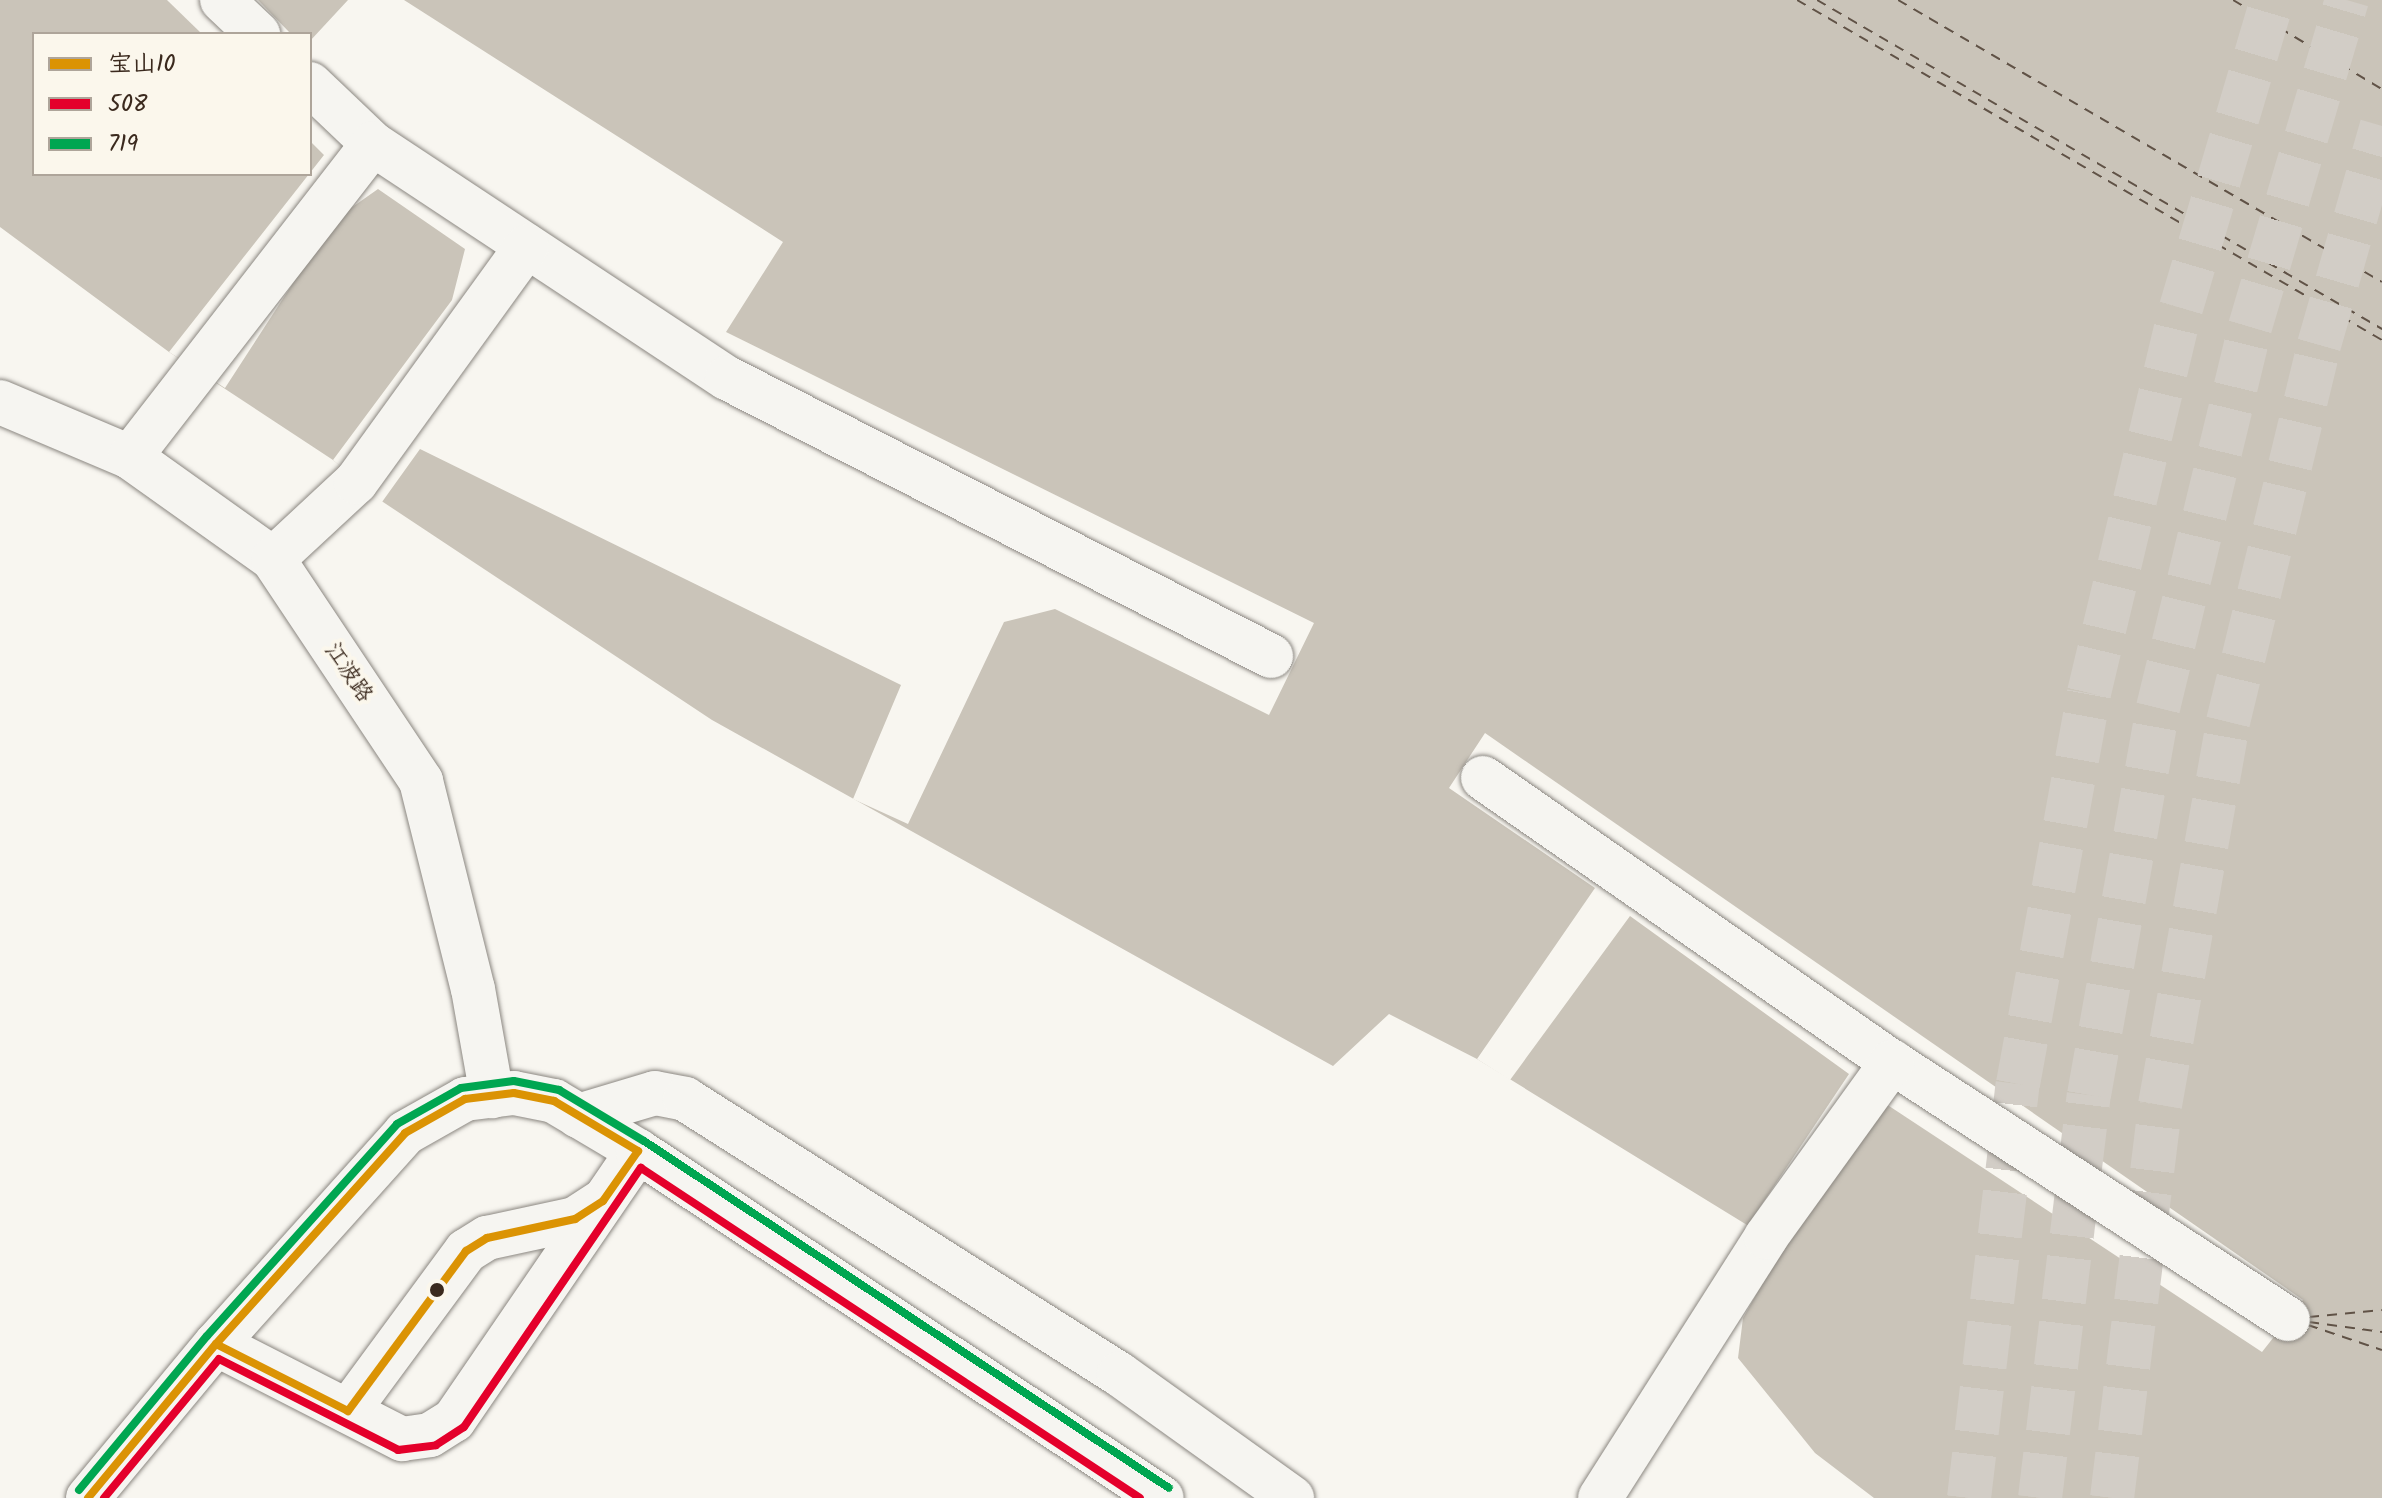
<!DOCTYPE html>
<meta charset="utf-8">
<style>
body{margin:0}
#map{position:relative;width:2382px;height:1498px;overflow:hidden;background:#f8f6f0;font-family:Kalam,"LXGW WenKai TC",sans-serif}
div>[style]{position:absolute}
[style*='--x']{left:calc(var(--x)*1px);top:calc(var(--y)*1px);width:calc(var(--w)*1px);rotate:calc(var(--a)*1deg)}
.water>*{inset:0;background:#cac4b9}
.pier>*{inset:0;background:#f8f6f0}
.ferry>*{height:2px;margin-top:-1px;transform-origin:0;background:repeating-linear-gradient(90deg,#605246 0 10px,transparent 0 18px)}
.highway-tunnel>*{height:44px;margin-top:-22px;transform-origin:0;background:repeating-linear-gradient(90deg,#d2cdc6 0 44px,transparent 0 66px)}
.roads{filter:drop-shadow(0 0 2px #8b8781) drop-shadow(0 0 2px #8b8781)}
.minor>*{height:44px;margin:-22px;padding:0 22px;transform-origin:22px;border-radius:22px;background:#f6f5f1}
.bus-1>*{height:8px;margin:-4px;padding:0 4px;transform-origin:4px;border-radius:4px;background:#db9304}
.bus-2>*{height:8px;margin:-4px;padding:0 4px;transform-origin:4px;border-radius:4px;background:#e4002b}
.bus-3>*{height:8px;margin:-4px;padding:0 4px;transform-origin:4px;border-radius:4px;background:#00a651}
.dots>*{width:22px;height:22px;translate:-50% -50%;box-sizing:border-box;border:4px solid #fbf7ec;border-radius:50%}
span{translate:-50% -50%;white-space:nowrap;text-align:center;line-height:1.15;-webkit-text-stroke:8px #fbf7ec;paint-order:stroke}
.street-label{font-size:22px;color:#3b2a1e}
.legend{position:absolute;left:32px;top:32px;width:280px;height:144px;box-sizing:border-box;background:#fbf7ec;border:2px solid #aea59a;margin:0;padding:10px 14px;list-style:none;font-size:24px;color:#3b2a1e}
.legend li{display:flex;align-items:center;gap:16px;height:40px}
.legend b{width:40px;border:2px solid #aea59a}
</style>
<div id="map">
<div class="water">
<div style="clip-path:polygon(evenodd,0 0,2382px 0,2382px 1498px,1874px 1498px,1815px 1453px,1738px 1358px,1743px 1318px,1783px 1247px,1477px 1059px,1389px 1014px,1333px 1066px,712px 720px,383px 502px,333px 460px,169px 352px,0 227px,0 0,34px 34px,310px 34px,310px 174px,34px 174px,34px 34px)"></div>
</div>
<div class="pier">
<div style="clip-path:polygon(167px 0,258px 0,291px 34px,202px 34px)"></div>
<div style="clip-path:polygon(348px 0,404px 0,783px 242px,726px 332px,1314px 623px,1269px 715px,1055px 609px,1004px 622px,908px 824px,853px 799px,901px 685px,420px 449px,382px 502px,333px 460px,452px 300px,465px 249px,378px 189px,334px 220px,225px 388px,169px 352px,324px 155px,310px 141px,310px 41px)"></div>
<div style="clip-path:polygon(1485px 733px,2303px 1300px,2262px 1352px,1883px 1102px,1748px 1225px,1849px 1074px,1630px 916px,1510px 1080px,1477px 1059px,1595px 888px,1449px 788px)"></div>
</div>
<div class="ferry">
<div style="--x:1797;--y:0;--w:677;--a:30.17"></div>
<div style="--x:1817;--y:0;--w:654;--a:30.21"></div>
<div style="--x:1898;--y:0;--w:560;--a:30.23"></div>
<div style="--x:2233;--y:0;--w:174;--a:30.9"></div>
<div style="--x:2309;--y:1317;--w:73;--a:-5.5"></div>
<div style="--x:2309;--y:1322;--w:74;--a:7.8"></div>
<div style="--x:2308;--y:1325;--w:78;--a:18.7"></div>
</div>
<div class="highway-tunnel">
<div style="--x:1969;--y:1498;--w:417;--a:-83.3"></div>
<div style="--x:2018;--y:1084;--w:397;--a:-79.7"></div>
<div style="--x:2089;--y:693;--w:396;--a:-76.6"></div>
<div style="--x:2181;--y:308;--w:321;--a:-73.5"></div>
<div style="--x:2040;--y:1498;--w:406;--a:-83.1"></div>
<div style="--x:2089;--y:1095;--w:393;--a:-79.9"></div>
<div style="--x:2158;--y:708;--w:392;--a:-76.4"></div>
<div style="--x:2250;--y:327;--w:341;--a:-73.5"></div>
<div style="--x:2112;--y:1498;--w:396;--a:-83"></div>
<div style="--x:2160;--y:1105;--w:389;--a:-79.9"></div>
<div style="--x:2228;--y:722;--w:388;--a:-76.4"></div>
<div style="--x:2319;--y:345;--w:228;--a:-74"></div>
</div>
<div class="roads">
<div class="minor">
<div style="--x:222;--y:0;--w:50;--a:43.4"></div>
<div style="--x:310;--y:84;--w:87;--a:43.6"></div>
<div style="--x:373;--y:144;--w:424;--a:33.5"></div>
<div style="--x:727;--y:378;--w:611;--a:27.07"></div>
<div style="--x:0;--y:402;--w:141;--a:22.9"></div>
<div style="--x:130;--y:457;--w:176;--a:35.5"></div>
<div style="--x:273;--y:559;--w:267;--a:56.3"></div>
<div style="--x:421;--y:781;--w:214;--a:76"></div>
<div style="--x:473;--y:989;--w:109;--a:79.9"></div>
<div style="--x:130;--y:457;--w:396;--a:-52.2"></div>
<div style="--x:273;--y:559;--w:113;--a:-42.9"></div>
<div style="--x:356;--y:482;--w:291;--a:-54.1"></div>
<div style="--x:1483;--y:778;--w:498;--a:34.8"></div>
<div style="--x:1892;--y:1062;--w:472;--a:33"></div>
<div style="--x:578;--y:1116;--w:80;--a:-16.6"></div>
<div style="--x:655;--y:1093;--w:31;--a:11"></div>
<div style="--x:685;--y:1099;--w:514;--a:32.36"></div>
<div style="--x:1119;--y:1374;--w:213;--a:35.6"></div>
<div style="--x:216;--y:1344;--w:209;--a:27.1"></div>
<div style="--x:402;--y:1439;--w:28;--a:-8"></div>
<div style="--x:430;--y:1435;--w:28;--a:-32"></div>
<div style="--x:454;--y:1420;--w:326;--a:-55.6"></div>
<div style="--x:348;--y:1411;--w:199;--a:-53.6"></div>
<div style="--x:466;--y:1251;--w:25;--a:-32"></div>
<div style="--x:487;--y:1238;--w:90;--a:-12.2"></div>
<div style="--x:575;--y:1219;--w:33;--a:-33"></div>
<div style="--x:88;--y:1498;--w:200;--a:-50.3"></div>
<div style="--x:216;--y:1344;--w:283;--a:-48.1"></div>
<div style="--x:405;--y:1133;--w:69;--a:-29.5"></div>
<div style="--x:465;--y:1099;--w:49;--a:-7"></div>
<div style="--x:514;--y:1093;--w:41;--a:11.3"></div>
<div style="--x:554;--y:1101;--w:98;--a:30.8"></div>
<div style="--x:638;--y:1151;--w:628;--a:33.51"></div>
<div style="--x:1600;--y:1498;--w:309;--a:-57.5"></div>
<div style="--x:1766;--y:1237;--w:216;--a:-54.2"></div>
</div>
</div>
<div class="bus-1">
<div style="--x:514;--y:1093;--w:41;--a:11.3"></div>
<div style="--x:554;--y:1101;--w:98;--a:30.8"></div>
<div style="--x:638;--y:1151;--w:61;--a:125"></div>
<div style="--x:603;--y:1201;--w:33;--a:147"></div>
<div style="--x:575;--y:1219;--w:90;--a:167.8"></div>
<div style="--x:487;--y:1238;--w:25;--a:148"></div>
<div style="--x:466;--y:1251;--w:199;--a:126.4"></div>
<div style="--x:348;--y:1411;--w:148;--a:-153.1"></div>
<div style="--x:216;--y:1344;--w:283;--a:-48.1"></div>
<div style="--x:405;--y:1133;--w:69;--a:-29.5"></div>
<div style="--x:465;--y:1099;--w:49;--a:-7"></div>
<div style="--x:88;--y:1498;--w:200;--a:-50.3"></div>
</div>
<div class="bus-2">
<div style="--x:104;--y:1498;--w:180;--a:-50.4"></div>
<div style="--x:219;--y:1359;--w:201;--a:26.9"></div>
<div style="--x:398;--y:1450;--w:38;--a:-7"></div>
<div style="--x:436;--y:1445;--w:33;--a:-33"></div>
<div style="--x:464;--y:1427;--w:314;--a:-55.7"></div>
<div style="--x:641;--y:1168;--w:598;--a:33.48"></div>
</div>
<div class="bus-3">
<div style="--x:79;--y:1490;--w:200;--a:-50.3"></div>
<div style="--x:207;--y:1336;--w:285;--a:-48.1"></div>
<div style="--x:397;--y:1124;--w:73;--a:-29.4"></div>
<div style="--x:461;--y:1088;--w:53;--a:-7.5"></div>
<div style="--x:514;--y:1081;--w:46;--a:11.3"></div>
<div style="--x:559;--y:1090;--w:99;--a:31"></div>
<div style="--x:644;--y:1141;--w:629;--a:33.46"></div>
</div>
<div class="dots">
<div style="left:437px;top:1290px;background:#3b2a1e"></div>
</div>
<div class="street-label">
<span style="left:348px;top:673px;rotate:56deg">江波路</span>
</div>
<ul class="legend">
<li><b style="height:10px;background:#db9304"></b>宝山10</li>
<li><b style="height:10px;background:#e4002b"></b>508</li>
<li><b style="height:10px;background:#00a651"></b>719</li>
</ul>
</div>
